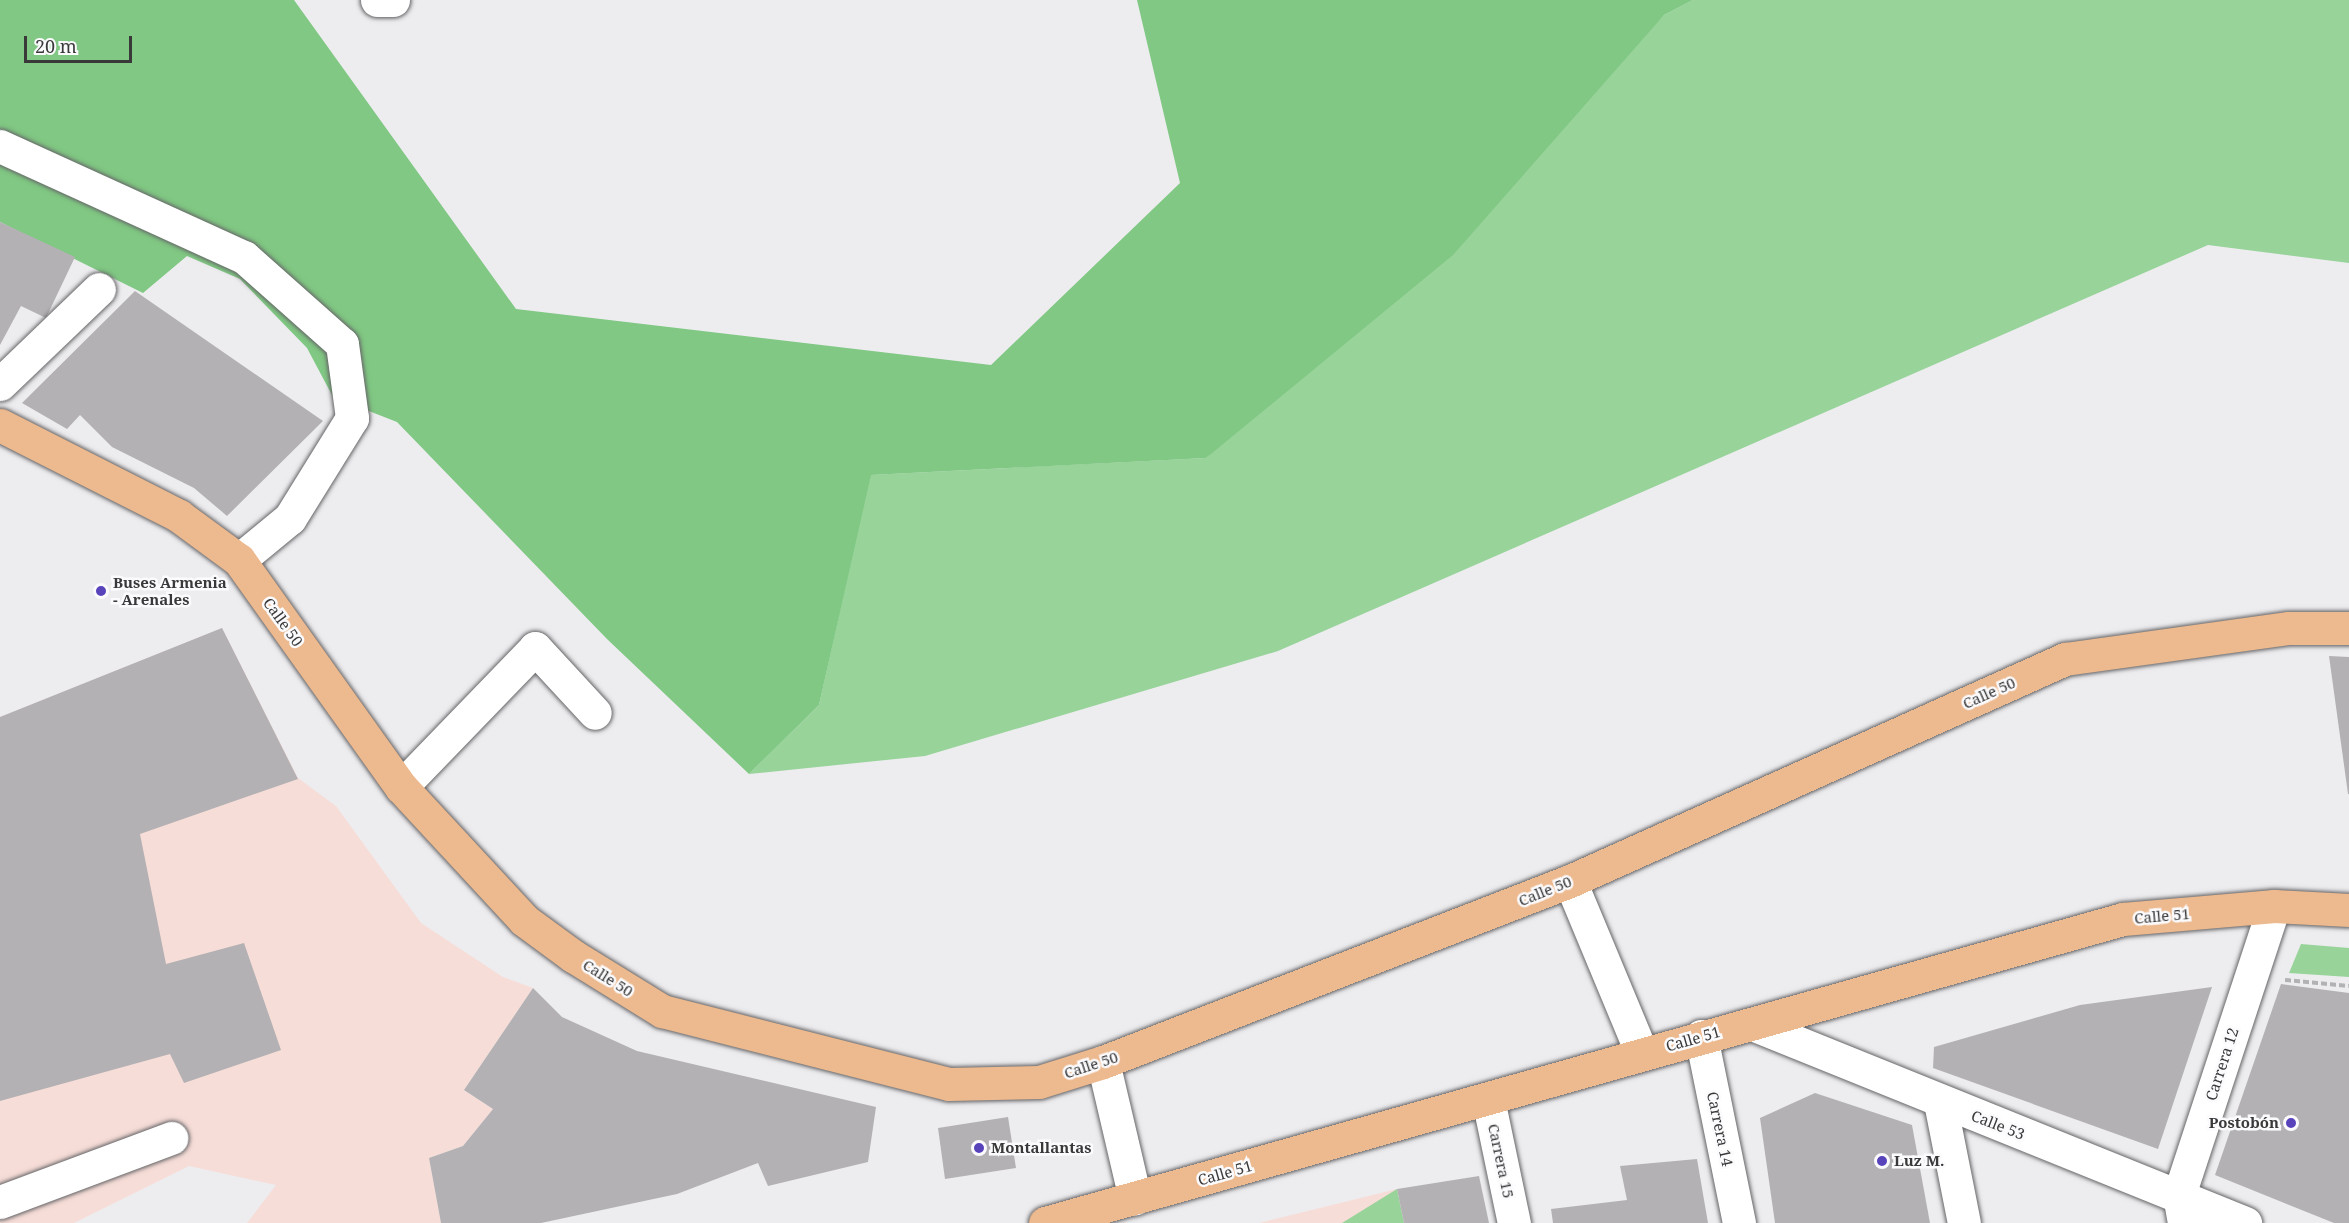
<!DOCTYPE html>
<meta charset="utf-8">
<style>
body{margin:0}
#map{position:relative;width:2349px;height:1223px;overflow:hidden;background:#ededf0;font-family:"Noto Serif",serif}
div>[style]{position:absolute}
[style*='--x']{left:calc(var(--x)*1px);top:calc(var(--y)*1px);width:calc(var(--w)*1px);rotate:calc(var(--a)*1deg)}
.industrial>*{inset:0;background:#f7ddd8}
.green>*{inset:0;background:#98d39a}
.forest>*{inset:0;background:#80c883}
.building>*{inset:0;background:#b3b1b3}
.path>*{height:4px;margin-top:-2px;transform-origin:0;background:repeating-linear-gradient(90deg,#b2b2b4 0 6px,transparent 0 9px)}
.roads{filter:drop-shadow(0 0 2px #656567) drop-shadow(0 0 2px #656567)}
.minor>*{height:33px;margin:-16.5px;padding:0 16.5px;transform-origin:16.5px;border-radius:16.5px;background:#fff}
.major>*{height:33px;margin:-16.5px;padding:0 16.5px;transform-origin:16.5px;border-radius:16.5px;background:#edb98e}
.dots>*{width:16px;height:16px;translate:-50% -50%;box-sizing:border-box;border:3px solid #fbfbfd;border-radius:50%}
span{translate:-50% -50%;white-space:nowrap;text-align:center;line-height:1.15;-webkit-text-stroke:5px #fbfbfd;paint-order:stroke}
.poi-label{font-size:15px;color:#39393a;font-weight:700}
.left{translate:0 -50%;text-align:left}
.right{translate:-100% -50%;text-align:right}
.street-label{font-size:15px;color:#39393a}
.scale{position:absolute;left:24px;top:36px;width:108px;height:27px;box-sizing:border-box;border:3px solid #39393a;border-top:0;padding-left:8px;font-size:18px;line-height:21px;white-space:nowrap;color:#39393a;-webkit-text-stroke:4px #fbfbfd;paint-order:stroke}
</style>
<div id="map">
<div class="industrial">
<div style="clip-path:polygon(222px 628px,298px 778px,336px 806px,421px 923px,503px 977px,533px 988px,464px 1090px,493px 1109px,463px 1146px,429px 1158px,441px 1223px,247px 1223px,276px 1185px,189px 1166px,74px 1223px,0 1223px,0 717px)"></div>
<div style="clip-path:polygon(1397px 1189px,1404px 1223px,1259px 1223px)"></div>
</div>
<div class="green">
<div style="clip-path:polygon(1693px 0,2349px 0,2349px 263px,2208px 245px,1278px 651px,925px 756px,749px 774px,819px 705px,870px 475px,1206px 458px,1664px 15px)"></div>
<div style="clip-path:polygon(2301px 944px,2349px 948px,2349px 977px,2289px 973px)"></div>
<div style="clip-path:polygon(1397px 1189px,1404px 1223px,1342px 1223px)"></div>
</div>
<div class="forest">
<div style="clip-path:polygon(0 0,294px 0,516px 309px,991px 365px,1180px 183px,1137px 0,1693px 0,1664px 15px,1453px 255px,1206px 458px,871px 475px,819px 705px,749px 774px,607px 639px,397px 422px,333px 397px,307px 348px,240px 279px,187px 256px,143px 293px,0 222px)"></div>
</div>
<div class="building">
<div style="clip-path:polygon(0 222px,75px 257px,46px 318px,21px 306px,0 345px)"></div>
<div style="clip-path:polygon(135px 291px,323px 421px,227px 516px,194px 488px,112px 447px,80px 415px,67px 429px,22px 403px)"></div>
<div style="clip-path:polygon(222px 628px,298px 779px,140px 834px,166px 964px,244px 943px,281px 1050px,184px 1083px,170px 1054px,0 1101px,0 717px)"></div>
<div style="clip-path:polygon(2329px 656px,2349px 657px,2349px 794px,2348px 794px)"></div>
<div style="clip-path:polygon(2281px 984px,2349px 993px,2349px 1223px,2334px 1223px,2215px 1175px)"></div>
<div style="clip-path:polygon(2212px 987px,2158px 1149px,1933px 1068px,1934px 1047px,2080px 1005px)"></div>
<div style="clip-path:polygon(533px 988px,562px 1017px,637px 1051px,876px 1107px,868px 1162px,768px 1186px,758px 1163px,677px 1194px,541px 1223px,441px 1223px,429px 1158px,463px 1146px,493px 1109px,464px 1090px)"></div>
<div style="clip-path:polygon(1815px 1093px,1912px 1125px,1930px 1223px,1775px 1223px,1760px 1118px)"></div>
<div style="clip-path:polygon(1008px 1117px,1016px 1168px,945px 1179px,938px 1128px)"></div>
<div style="clip-path:polygon(1697px 1159px,1708px 1223px,1553px 1223px,1551px 1209px,1627px 1200px,1620px 1166px)"></div>
<div style="clip-path:polygon(1479px 1176px,1489px 1223px,1404px 1223px,1397px 1189px)"></div>
</div>
<div class="path">
<div style="--x:2285;--y:980;--w:64;--a:5.4"></div>
</div>
<div class="roads">
<div class="minor">
<div style="--x:377;--y:0;--w:16;--a:0"></div>
<div style="--x:0;--y:146;--w:268;--a:24.5"></div>
<div style="--x:244;--y:257;--w:131;--a:41.6"></div>
<div style="--x:342;--y:344;--w:75;--a:82.3"></div>
<div style="--x:352;--y:418;--w:118;--a:121.8"></div>
<div style="--x:290;--y:518;--w:66;--a:140.5"></div>
<div style="--x:0;--y:384;--w:137;--a:-43.8"></div>
<div style="--x:401;--y:787;--w:193;--a:-46"></div>
<div style="--x:535;--y:648;--w:88;--a:47.3"></div>
<div style="--x:1570;--y:881;--w:187;--a:67.4"></div>
<div style="--x:1752;--y:1024;--w:532;--a:21.98"></div>
<div style="--x:1701;--y:1036;--w:191;--a:78.5"></div>
<div style="--x:1103;--y:1062;--w:140;--a:76.8"></div>
<div style="--x:1488;--y:1099;--w:127;--a:78.2"></div>
<div style="--x:1940;--y:1102;--w:123;--a:78.8"></div>
<div style="--x:0;--y:1202;--w:183;--a:-20.5"></div>
<div style="--x:2184;--y:1223;--w:28;--a:-100"></div>
<div style="--x:2179;--y:1195;--w:304;--a:-71.8"></div>
</div>
<div class="major">
<div style="--x:0;--y:425;--w:201;--a:26.9"></div>
<div style="--x:179;--y:516;--w:74;--a:36.3"></div>
<div style="--x:239;--y:560;--w:279;--a:54.5"></div>
<div style="--x:401;--y:787;--w:181;--a:47.2"></div>
<div style="--x:524;--y:920;--w:61;--a:36.3"></div>
<div style="--x:573;--y:956;--w:105;--a:31.7"></div>
<div style="--x:662;--y:1011;--w:296;--a:14.3"></div>
<div style="--x:949;--y:1084;--w:90;--a:-1.3"></div>
<div style="--x:1039;--y:1082;--w:67;--a:-17.4"></div>
<div style="--x:1103;--y:1062;--w:501;--a:-21.19"></div>
<div style="--x:1570;--y:881;--w:543;--a:-24.16"></div>
<div style="--x:2065;--y:659;--w:226;--a:-7.9"></div>
<div style="--x:2289;--y:628;--w:60;--a:0"></div>
<div style="--x:1045;--y:1223;--w:1120;--a:-15.75"></div>
<div style="--x:2123;--y:919;--w:152;--a:-4.9"></div>
<div style="--x:2274;--y:906;--w:75;--a:3.1"></div>
</div>
</div>
<div class="dots">
<div style="left:101px;top:591px;background:#5843bb"></div>
<div style="left:2291px;top:1123px;background:#5843bb"></div>
<div style="left:979px;top:1148px;background:#5843bb"></div>
<div style="left:1882px;top:1161px;background:#5843bb"></div>
</div>
<div class="poi-label">
<span class="left" style="left:113px;top:591px">Buses Armenia<br>- Arenales</span>
<span class="right" style="left:2279px;top:1123px">Postobón</span>
<span class="left" style="left:991px;top:1148px">Montallantas</span>
<span class="left" style="left:1894px;top:1161px">Luz M.</span>
</div>
<div class="street-label">
<span style="left:283px;top:622px;rotate:54deg">Calle 50</span>
<span style="left:1989px;top:693px;rotate:-24deg">Calle 50</span>
<span style="left:1545px;top:891px;rotate:-22deg">Calle 50</span>
<span style="left:2162px;top:916px;rotate:-5deg">Calle 51</span>
<span style="left:608px;top:978px;rotate:32deg">Calle 50</span>
<span style="left:1693px;top:1039px;rotate:-16deg">Calle 51</span>
<span style="left:2222px;top:1064px;rotate:-72deg">Carrera 12</span>
<span style="left:1091px;top:1065px;rotate:-18deg">Calle 50</span>
<span style="left:1998px;top:1125px;rotate:21deg">Calle 53</span>
<span style="left:1720px;top:1129px;rotate:78deg">Carrera 14</span>
<span style="left:1501px;top:1161px;rotate:78deg">Carrera 15</span>
<span style="left:1225px;top:1173px;rotate:-16deg">Calle 51</span>
</div>
<div class="scale">20 m</div>
</div>
